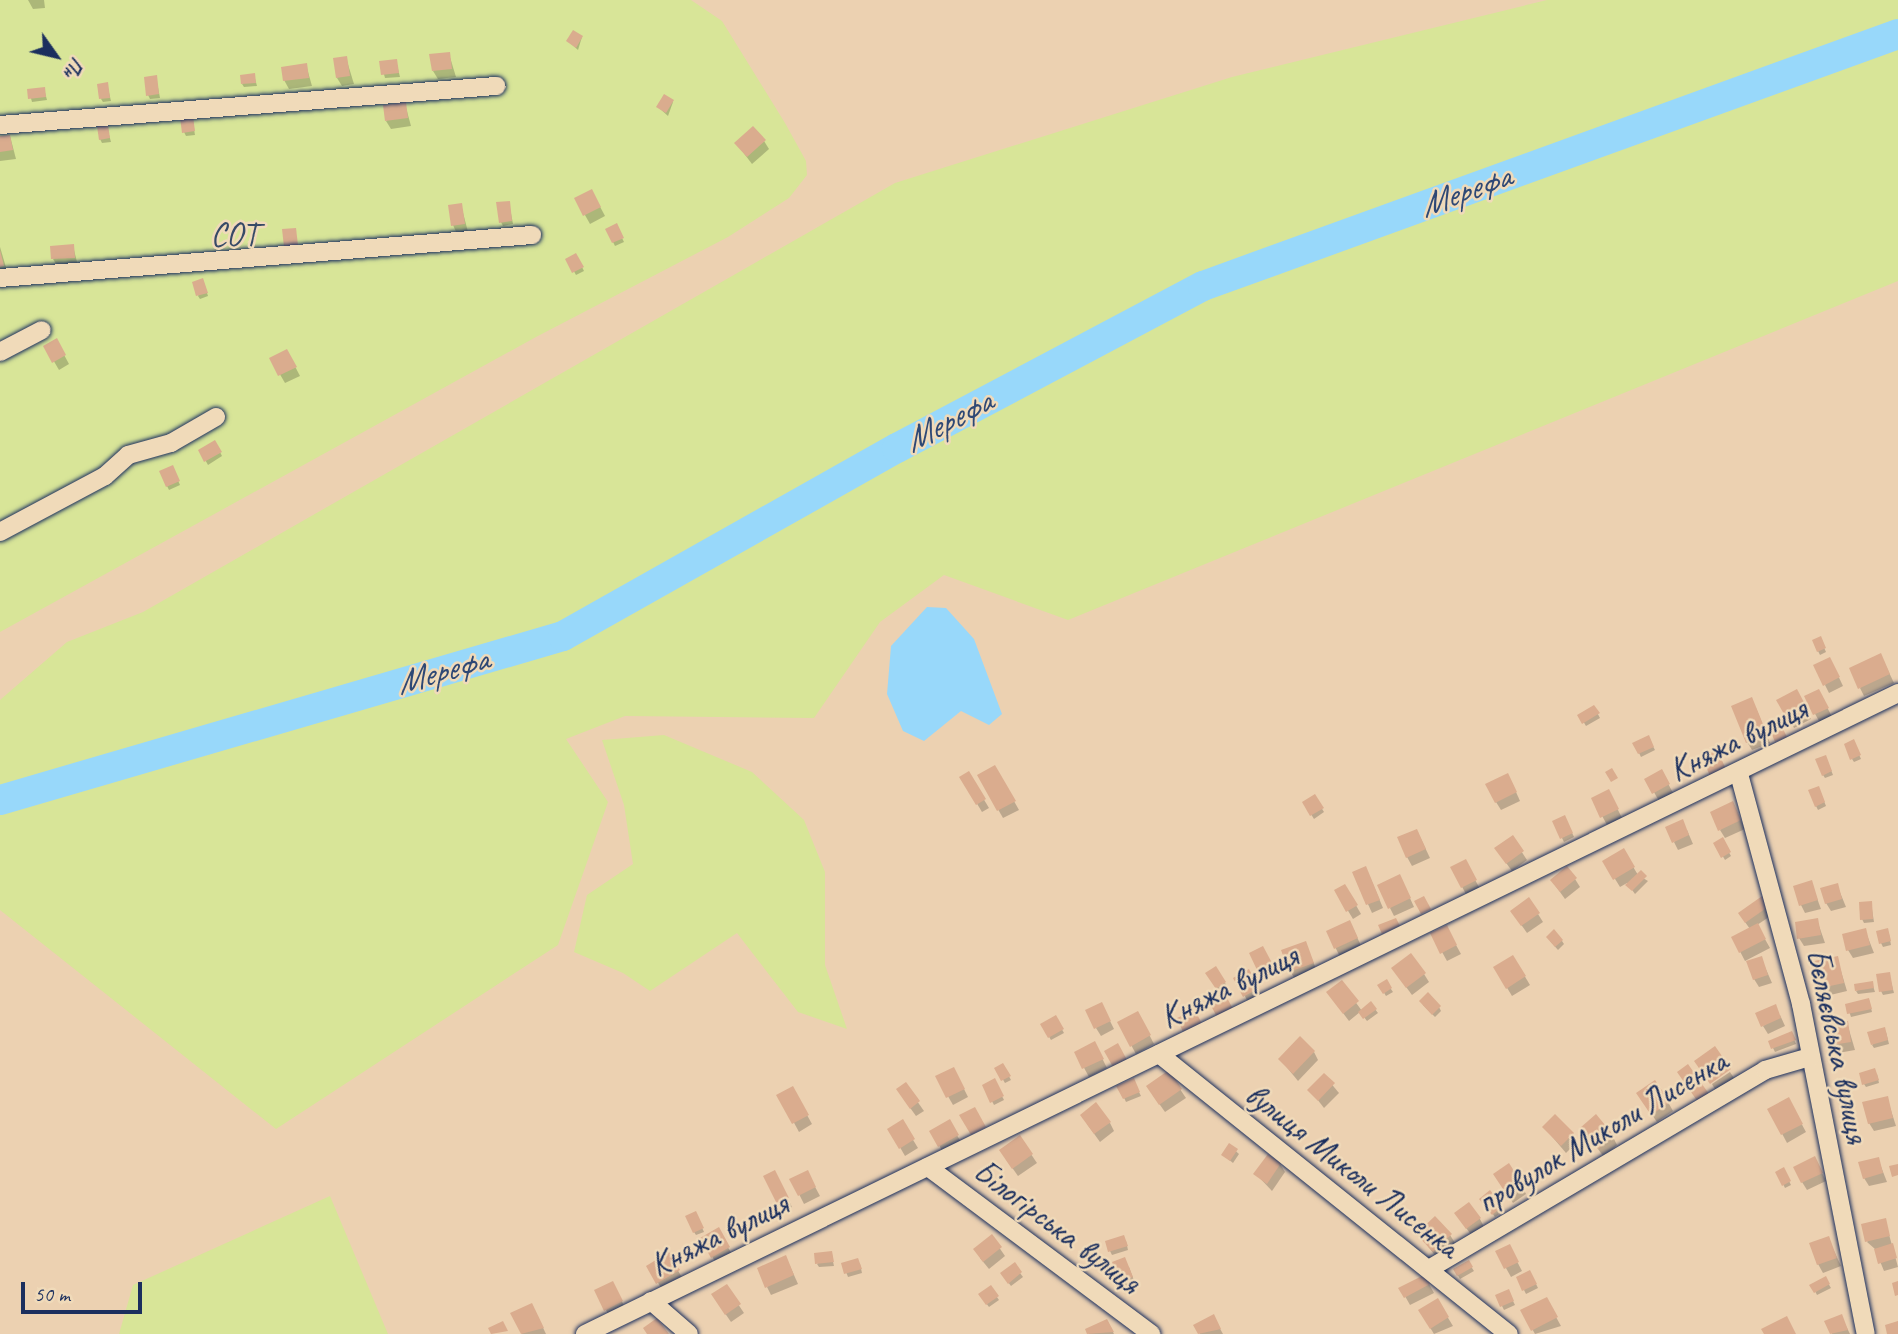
<!DOCTYPE html>
<meta charset="utf-8">
<style>
body{margin:0}
#map{position:relative;width:1898px;height:1334px;overflow:hidden;background:#ecd1b1;font-family:Caveat,sans-serif}
div>[style]{position:absolute}
[style*='--x']{left:calc(var(--x)*1px);top:calc(var(--y)*1px);width:calc(var(--w)*1px);rotate:calc(var(--a)*1deg)}
.green>*{inset:0;background:#d8e598}
.water>*{inset:0;background:#98d8fa}
.shadow>*{inset:0;background:#0003}
.river>*{height:30px;margin:-15px;padding:0 15px;transform-origin:15px;border-radius:15px;background:#98d8fa}
.building>*{inset:0;background:#daac8e}
.roads{filter:drop-shadow(0 0 2px #1b2f5e) drop-shadow(0 0 2px #1b2f5e)}
.minor>*{height:18px;margin:-9px;padding:0 9px;transform-origin:9px;border-radius:9px;background:#f0dab9}
span{translate:-50% -50%;white-space:nowrap;text-align:center;line-height:1.15;-webkit-text-stroke:5px #f0dab9;paint-order:stroke}
.park-label{font-size:33px;color:#374a67}
.street-label{font-size:33px;color:#1b2f5e}
.water-label{font-size:35px;color:#2e4875;font-style:italic}
.north{position:absolute;left:21px;top:21px;width:70px;height:70px;-webkit-text-stroke:5px #f0dab9;paint-order:stroke;rotate:124deg;font-size:19px;font-weight:700;line-height:28px;text-align:center;color:#1b2f5e}
.north::after{content:'';display:block;margin:auto;width:24px;height:32px;background:#1b2f5e;clip-path:polygon(50% 0,100% 100%,50% 72%,0 100%)}
.scale{position:absolute;left:21px;top:1282px;width:121px;height:32px;box-sizing:border-box;border:4px solid #1b2f5e;border-top:0;padding-left:9px;font-size:21px;line-height:24px;white-space:nowrap;color:#1b2f5e;-webkit-text-stroke:5px #f0dab9;paint-order:stroke}
</style>
<div id="map">
<div class="green">
<div style="clip-path:polygon(0 0,691px 0,722px 21px,785px 123px,806px 161px,807px 175px,789px 198px,728px 237px,536px 337px,0 632px)"></div>
<div style="clip-path:polygon(1547px 0,1898px 0,1898px 281px,1068px 620px,944px 575px,880px 622px,814px 718px,625px 716px,566px 739px,608px 802px,558px 945px,276px 1129px,0 910px,0 700px,67px 642px,143px 612px,895px 183px,1232px 77px)"></div>
<div style="clip-path:polygon(664px 735px,752px 772px,804px 820px,825px 872px,825px 965px,847px 1029px,798px 1012px,737px 933px,650px 991px,623px 973px,574px 952px,587px 895px,633px 864px,624px 805px,602px 740px)"></div>
<div style="clip-path:polygon(330px 1196px,388px 1334px,119px 1334px,133px 1285px)"></div>
</div>
<div class="water">
<div style="clip-path:polygon(927px 607px,946px 608px,974px 639px,1002px 714px,989px 725px,961px 711px,924px 741px,903px 731px,887px 694px,891px 646px)"></div>
</div>
<div class="shadow">
<div style="clip-path:polygon(44px 0,45px 8px,33px 9px,28px 0)"></div>
<div style="clip-path:polygon(582px 37px,578px 50px,568px 41px)"></div>
<div style="clip-path:polygon(449px 54px,456px 77px,438px 79px,433px 71px)"></div>
<div style="clip-path:polygon(346px 58px,354px 84px,342px 86px,337px 78px)"></div>
<div style="clip-path:polygon(396px 61px,400px 77px,385px 78px,381px 63px)"></div>
<div style="clip-path:polygon(306px 65px,312px 86px,289px 89px,284px 80px)"></div>
<div style="clip-path:polygon(254px 75px,257px 86px,244px 87px,242px 84px)"></div>
<div style="clip-path:polygon(156px 77px,160px 98px,150px 99px,148px 95px)"></div>
<div style="clip-path:polygon(107px 84px,111px 101px,103px 102px,101px 99px)"></div>
<div style="clip-path:polygon(44px 89px,47px 100px,32px 102px,29px 91px)"></div>
<div style="clip-path:polygon(673px 102px,668px 116px,658px 107px)"></div>
<div style="clip-path:polygon(405px 104px,411px 126px,391px 129px,386px 121px)"></div>
<div style="clip-path:polygon(192px 118px,195px 135px,186px 136px,184px 132px)"></div>
<div style="clip-path:polygon(107px 127px,111px 142px,102px 143px,100px 139px)"></div>
<div style="clip-path:polygon(10px 136px,16px 159px,0 161px,0 138px)"></div>
<div style="clip-path:polygon(764px 141px,769px 149px,752px 164px,736px 143px)"></div>
<div style="clip-path:polygon(576px 199px,596px 199px,605px 216px,590px 224px)"></div>
<div style="clip-path:polygon(509px 203px,513px 224px,503px 226px,501px 222px)"></div>
<div style="clip-path:polygon(461px 205px,468px 232px,457px 234px,453px 225px)"></div>
<div style="clip-path:polygon(616px 226px,624px 242px,615px 246px,607px 230px)"></div>
<div style="clip-path:polygon(73px 246px,78px 266px,58px 267px,53px 259px)"></div>
<div style="clip-path:polygon(0 247px,8px 274px,0 275px)"></div>
<div style="clip-path:polygon(576px 255px,584px 271px,576px 275px,567px 259px)"></div>
<div style="clip-path:polygon(204px 284px,208px 296px,200px 299px,198px 296px)"></div>
<div style="clip-path:polygon(56px 340px,69px 364px,59px 370px,45px 346px)"></div>
<div style="clip-path:polygon(287px 351px,300px 376px,285px 383px,271px 359px)"></div>
<div style="clip-path:polygon(215px 442px,222px 456px,208px 465px,200px 451px)"></div>
<div style="clip-path:polygon(174px 471px,180px 485px,169px 490px,167px 486px)"></div>
<div style="clip-path:polygon(1820px 638px,1826px 652px,1820px 655px,1818px 651px)"></div>
<div style="clip-path:polygon(1885px 664px,1894px 683px,1864px 696px,1860px 688px)"></div>
<div style="clip-path:polygon(1834px 667px,1843px 686px,1829px 693px,1825px 685px)"></div>
<div style="clip-path:polygon(1796px 691px,1811px 719px,1794px 728px,1779px 700px)"></div>
<div style="clip-path:polygon(1806px 697px,1823px 699px,1832px 717px,1820px 723px)"></div>
<div style="clip-path:polygon(1594px 707px,1600px 718px,1586px 726px,1580px 716px)"></div>
<div style="clip-path:polygon(1756px 708px,1770px 743px,1752px 750px,1747px 742px)"></div>
<div style="clip-path:polygon(1648px 737px,1655px 750px,1641px 757px,1634px 743px)"></div>
<div style="clip-path:polygon(1855px 745px,1861px 759px,1854px 762px,1852px 759px)"></div>
<div style="clip-path:polygon(1827px 760px,1833px 775px,1825px 778px,1823px 775px)"></div>
<div style="clip-path:polygon(995px 767px,1019px 810px,1003px 818px,979px 776px)"></div>
<div style="clip-path:polygon(1662px 772px,1673px 793px,1659px 801px,1647px 780px)"></div>
<div style="clip-path:polygon(968px 773px,989px 808px,982px 812px,961px 777px)"></div>
<div style="clip-path:polygon(1512px 783px,1520px 801px,1501px 810px,1496px 802px)"></div>
<div style="clip-path:polygon(1820px 791px,1826px 806px,1818px 810px,1816px 806px)"></div>
<div style="clip-path:polygon(1314px 796px,1324px 812px,1314px 819px,1304px 803px)"></div>
<div style="clip-path:polygon(1593px 799px,1613px 800px,1622px 818px,1607px 825px)"></div>
<div style="clip-path:polygon(1737px 812px,1745px 829px,1725px 838px,1720px 830px)"></div>
<div style="clip-path:polygon(1565px 817px,1574px 837px,1564px 842px,1562px 838px)"></div>
<div style="clip-path:polygon(1687px 830px,1693px 844px,1678px 850px,1674px 842px)"></div>
<div style="clip-path:polygon(1512px 837px,1527px 860px,1512px 871px,1501px 856px)"></div>
<div style="clip-path:polygon(1421px 839px,1430px 858px,1412px 866px,1407px 857px)"></div>
<div style="clip-path:polygon(1722px 840px,1731px 856px,1725px 860px,1715px 843px)"></div>
<div style="clip-path:polygon(1623px 850px,1638px 875px,1648px 881px,1635px 894px,1627px 883px,1620px 887px,1604px 861px)"></div>
<div style="clip-path:polygon(1465px 861px,1480px 889px,1467px 896px,1452px 868px)"></div>
<div style="clip-path:polygon(1354px 873px,1370px 877px,1383px 908px,1372px 913px)"></div>
<div style="clip-path:polygon(1575px 879px,1580px 887px,1565px 899px,1552px 881px)"></div>
<div style="clip-path:polygon(1811px 882px,1821px 909px,1805px 913px,1801px 905px)"></div>
<div style="clip-path:polygon(1404px 885px,1414px 907px,1394px 916px,1390px 908px)"></div>
<div style="clip-path:polygon(1837px 885px,1846px 907px,1831px 911px,1826px 903px)"></div>
<div style="clip-path:polygon(1345px 886px,1361px 914px,1353px 919px,1336px 891px)"></div>
<div style="clip-path:polygon(1765px 897px,1775px 913px,1757px 925px,1770px 948px,1745px 961px,1733px 938px,1750px 929px,1745px 922px)"></div>
<div style="clip-path:polygon(1871px 903px,1874px 922px,1864px 923px,1862px 919px)"></div>
<div style="clip-path:polygon(1538px 914px,1543px 922px,1527px 933px,1517px 919px)"></div>
<div style="clip-path:polygon(1817px 920px,1825px 943px,1804px 946px,1799px 938px)"></div>
<div style="clip-path:polygon(1446px 927px,1461px 954px,1447px 961px,1432px 934px)"></div>
<div style="clip-path:polygon(1354px 930px,1361px 946px,1340px 957px,1328px 932px)"></div>
<div style="clip-path:polygon(1865px 930px,1874px 953px,1853px 958px,1848px 950px)"></div>
<div style="clip-path:polygon(1889px 934px,1891px 945px,1883px 947px,1881px 943px)"></div>
<div style="clip-path:polygon(1550px 941px,1562px 941px,1564px 944px,1558px 950px)"></div>
<div style="clip-path:polygon(1305px 943px,1317px 971px,1295px 979px,1290px 971px)"></div>
<div style="clip-path:polygon(1251px 954px,1267px 957px,1276px 974px,1264px 980px)"></div>
<div style="clip-path:polygon(1513px 957px,1530px 985px,1512px 996px,1495px 968px)"></div>
<div style="clip-path:polygon(1761px 958px,1772px 983px,1759px 987px,1754px 979px)"></div>
<div style="clip-path:polygon(1837px 958px,1847px 991px,1822px 997px,1818px 988px)"></div>
<div style="clip-path:polygon(1215px 968px,1227px 986px,1219px 991px,1208px 974px)"></div>
<div style="clip-path:polygon(1248px 972px,1262px 997px,1249px 1004px,1236px 979px)"></div>
<div style="clip-path:polygon(1424px 974px,1429px 982px,1412px 995px,1398px 976px)"></div>
<div style="clip-path:polygon(1889px 974px,1894px 993px,1883px 995px,1881px 991px)"></div>
<div style="clip-path:polygon(1341px 982px,1362px 1011px,1371px 1004px,1378px 1013px,1367px 1021px,1360px 1012px,1349px 1021px,1328px 993px)"></div>
<div style="clip-path:polygon(1386px 982px,1393px 992px,1386px 996px,1380px 986px)"></div>
<div style="clip-path:polygon(1872px 983px,1875px 992px,1858px 994px,1856px 991px)"></div>
<div style="clip-path:polygon(1869px 1000px,1872px 1012px,1851px 1017px,1847px 1005px)"></div>
<div style="clip-path:polygon(1423px 1005px,1439px 1007px,1441px 1011px,1435px 1017px)"></div>
<div style="clip-path:polygon(1106px 1013px,1114px 1029px,1101px 1036px,1096px 1028px)"></div>
<div style="clip-path:polygon(1138px 1013px,1154px 1044px,1136px 1054px,1119px 1023px)"></div>
<div style="clip-path:polygon(1780px 1015px,1785px 1026px,1768px 1034px,1763px 1026px)"></div>
<div style="clip-path:polygon(1055px 1017px,1064px 1033px,1051px 1040px,1042px 1025px)"></div>
<div style="clip-path:polygon(1847px 1023px,1855px 1050px,1838px 1053px,1834px 1045px)"></div>
<div style="clip-path:polygon(1886px 1032px,1889px 1044px,1874px 1048px,1872px 1045px)"></div>
<div style="clip-path:polygon(1793px 1037px,1796px 1044px,1775px 1052px,1770px 1042px)"></div>
<div style="clip-path:polygon(1099px 1052px,1107px 1068px,1089px 1077px,1076px 1053px)"></div>
<div style="clip-path:polygon(1314px 1052px,1318px 1060px,1298px 1081px,1280px 1059px)"></div>
<div style="clip-path:polygon(1003px 1065px,1011px 1080px,1005px 1083px,996px 1068px)"></div>
<div style="clip-path:polygon(1730px 1072px,1734px 1078px,1716px 1091px,1712px 1084px)"></div>
<div style="clip-path:polygon(1169px 1073px,1186px 1098px,1165px 1112px,1153px 1095px)"></div>
<div style="clip-path:polygon(1877px 1074px,1879px 1083px,1866px 1087px,1864px 1084px)"></div>
<div style="clip-path:polygon(1324px 1075px,1339px 1093px,1324px 1108px,1310px 1090px)"></div>
<div style="clip-path:polygon(937px 1077px,958px 1077px,968px 1097px,953px 1105px)"></div>
<div style="clip-path:polygon(1133px 1080px,1141px 1096px,1126px 1102px,1119px 1087px)"></div>
<div style="clip-path:polygon(994px 1081px,1004px 1100px,994px 1105px,984px 1086px)"></div>
<div style="clip-path:polygon(905px 1084px,924px 1111px,916px 1116px,903px 1098px)"></div>
<div style="clip-path:polygon(792px 1088px,812px 1124px,799px 1132px,779px 1095px)"></div>
<div style="clip-path:polygon(1887px 1098px,1896px 1126px,1874px 1131px,1869px 1123px)"></div>
<div style="clip-path:polygon(1788px 1099px,1806px 1132px,1787px 1143px,1769px 1109px)"></div>
<div style="clip-path:polygon(1643px 1102px,1668px 1102px,1673px 1111px,1657px 1122px)"></div>
<div style="clip-path:polygon(949px 1121px,962px 1144px,944px 1154px,931px 1131px)"></div>
<div style="clip-path:polygon(902px 1122px,918px 1148px,905px 1156px,890px 1130px)"></div>
<div style="clip-path:polygon(1110px 1123px,1114px 1131px,1100px 1142px,1087px 1124px)"></div>
<div style="clip-path:polygon(1544px 1127px,1572px 1134px,1577px 1142px,1566px 1153px)"></div>
<div style="clip-path:polygon(1582px 1128px,1613px 1137px,1617px 1145px,1604px 1157px)"></div>
<div style="clip-path:polygon(1020px 1138px,1037px 1163px,1018px 1176px,1006px 1159px)"></div>
<div style="clip-path:polygon(1229px 1145px,1239px 1154px,1233px 1163px,1223px 1155px)"></div>
<div style="clip-path:polygon(1878px 1159px,1887px 1182px,1869px 1186px,1864px 1178px)"></div>
<div style="clip-path:polygon(1280px 1164px,1285px 1172px,1272px 1191px,1256px 1174px)"></div>
<div style="clip-path:polygon(1819px 1167px,1826px 1181px,1807px 1190px,1802px 1182px)"></div>
<div style="clip-path:polygon(1783px 1169px,1791px 1185px,1785px 1188px,1777px 1172px)"></div>
<div style="clip-path:polygon(807px 1172px,820px 1196px,804px 1204px,792px 1180px)"></div>
<div style="clip-path:polygon(765px 1177px,779px 1180px,792px 1207px,783px 1211px)"></div>
<div style="clip-path:polygon(1500px 1183px,1522px 1186px,1526px 1194px,1513px 1203px)"></div>
<div style="clip-path:polygon(1484px 1202px,1501px 1207px,1503px 1211px,1495px 1217px)"></div>
<div style="clip-path:polygon(1456px 1214px,1480px 1219px,1484px 1227px,1472px 1236px)"></div>
<div style="clip-path:polygon(697px 1217px,704px 1232px,696px 1235px,694px 1232px)"></div>
<div style="clip-path:polygon(1885px 1220px,1898px 1267px,1884px 1271px,1875px 1249px,1867px 1242px)"></div>
<div style="clip-path:polygon(718px 1230px,733px 1256px,717px 1265px,702px 1239px)"></div>
<div style="clip-path:polygon(1418px 1234px,1450px 1235px,1455px 1243px,1438px 1259px)"></div>
<div style="clip-path:polygon(992px 1237px,1005px 1256px,989px 1269px,980px 1258px)"></div>
<div style="clip-path:polygon(1828px 1238px,1841px 1266px,1823px 1273px,1818px 1264px)"></div>
<div style="clip-path:polygon(1126px 1241px,1128px 1250px,1112px 1255px,1110px 1251px)"></div>
<div style="clip-path:polygon(1509px 1246px,1522px 1271px,1511px 1277px,1497px 1252px)"></div>
<div style="clip-path:polygon(831px 1253px,834px 1266px,819px 1267px,817px 1264px)"></div>
<div style="clip-path:polygon(668px 1254px,683px 1279px,663px 1291px,648px 1266px)"></div>
<div style="clip-path:polygon(1468px 1262px,1474px 1271px,1460px 1279px,1455px 1270px)"></div>
<div style="clip-path:polygon(1114px 1263px,1129px 1267px,1136px 1286px,1127px 1290px)"></div>
<div style="clip-path:polygon(843px 1264px,860px 1264px,862px 1273px,848px 1277px)"></div>
<div style="clip-path:polygon(1014px 1265px,1023px 1277px,1011px 1286px,1004px 1277px)"></div>
<div style="clip-path:polygon(790px 1266px,798px 1284px,771px 1295px,767px 1287px)"></div>
<div style="clip-path:polygon(1530px 1272px,1538px 1288px,1526px 1294px,1518px 1278px)"></div>
<div style="clip-path:polygon(1425px 1277px,1434px 1293px,1410px 1305px,1401px 1289px)"></div>
<div style="clip-path:polygon(1825px 1278px,1831px 1288px,1817px 1295px,1812px 1285px)"></div>
<div style="clip-path:polygon(726px 1286px,744px 1313px,731px 1322px,718px 1303px)"></div>
<div style="clip-path:polygon(990px 1287px,999px 1300px,989px 1307px,980px 1295px)"></div>
<div style="clip-path:polygon(617px 1291px,626px 1310px,610px 1318px,606px 1310px)"></div>
<div style="clip-path:polygon(1508px 1291px,1515px 1305px,1504px 1310px,1497px 1296px)"></div>
<div style="clip-path:polygon(1546px 1299px,1561px 1326px,1535px 1334px,1522px 1311px)"></div>
<div style="clip-path:polygon(1437px 1300px,1453px 1326px,1434px 1334px,1420px 1311px)"></div>
<div style="clip-path:polygon(513px 1313px,536px 1313px,546px 1334px,522px 1334px)"></div>
<div style="clip-path:polygon(1213px 1316px,1223px 1334px,1200px 1334px,1195px 1326px)"></div>
<div style="clip-path:polygon(1841px 1316px,1850px 1334px,1832px 1334px,1827px 1322px)"></div>
<div style="clip-path:polygon(1107px 1321px,1114px 1334px,1089px 1334px,1087px 1330px)"></div>
</div>
<div class="river">
<div style="--x:0;--y:800;--w:586;--a:-16.24"></div>
<div style="--x:563;--y:636;--w:383;--a:-29.4"></div>
<div style="--x:897;--y:448;--w:346;--a:-27.9"></div>
<div style="--x:1203;--y:286;--w:739;--a:-19.93"></div>
</div>
<div class="building">
<div style="clip-path:polygon(573px 30px,583px 36px,576px 48px,566px 41px)"></div>
<div style="clip-path:polygon(450px 52px,452px 69px,432px 71px,429px 54px)"></div>
<div style="clip-path:polygon(347px 56px,350px 76px,336px 78px,333px 58px)"></div>
<div style="clip-path:polygon(397px 59px,399px 73px,381px 75px,379px 61px)"></div>
<div style="clip-path:polygon(307px 63px,309px 78px,283px 81px,281px 67px)"></div>
<div style="clip-path:polygon(255px 73px,256px 83px,241px 84px,240px 75px)"></div>
<div style="clip-path:polygon(157px 75px,159px 94px,146px 96px,144px 77px)"></div>
<div style="clip-path:polygon(108px 82px,110px 98px,99px 99px,97px 84px)"></div>
<div style="clip-path:polygon(45px 87px,46px 97px,28px 99px,27px 89px)"></div>
<div style="clip-path:polygon(664px 94px,674px 100px,666px 113px,656px 107px)"></div>
<div style="clip-path:polygon(406px 102px,408px 118px,385px 121px,383px 105px)"></div>
<div style="clip-path:polygon(193px 116px,195px 131px,182px 133px,180px 117px)"></div>
<div style="clip-path:polygon(108px 125px,110px 138px,99px 140px,97px 126px)"></div>
<div style="clip-path:polygon(753px 126px,766px 140px,747px 157px,734px 143px)"></div>
<div style="clip-path:polygon(10px 135px,13px 150px,0 152px,0 136px)"></div>
<div style="clip-path:polygon(592px 189px,601px 207px,583px 216px,574px 198px)"></div>
<div style="clip-path:polygon(510px 201px,512px 221px,499px 223px,496px 202px)"></div>
<div style="clip-path:polygon(462px 203px,465px 224px,451px 226px,448px 205px)"></div>
<div style="clip-path:polygon(617px 223px,624px 238px,612px 243px,605px 229px)"></div>
<div style="clip-path:polygon(296px 228px,298px 245px,284px 247px,282px 229px)"></div>
<div style="clip-path:polygon(74px 244px,75px 258px,51px 259px,50px 246px)"></div>
<div style="clip-path:polygon(0 250px,4px 266px,0 267px)"></div>
<div style="clip-path:polygon(576px 253px,584px 267px,572px 273px,565px 259px)"></div>
<div style="clip-path:polygon(203px 278px,208px 293px,196px 296px,192px 282px)"></div>
<div style="clip-path:polygon(57px 338px,66px 355px,52px 363px,43px 346px)"></div>
<div style="clip-path:polygon(287px 349px,297px 367px,278px 376px,269px 358px)"></div>
<div style="clip-path:polygon(215px 440px,222px 452px,204px 462px,198px 450px)"></div>
<div style="clip-path:polygon(173px 465px,180px 481px,166px 487px,159px 471px)"></div>
<div style="clip-path:polygon(1821px 636px,1826px 648px,1817px 652px,1812px 640px)"></div>
<div style="clip-path:polygon(1881px 653px,1890px 674px,1858px 689px,1849px 668px)"></div>
<div style="clip-path:polygon(1830px 657px,1840px 677px,1823px 686px,1813px 665px)"></div>
<div style="clip-path:polygon(1797px 689px,1808px 710px,1788px 721px,1776px 700px)"></div>
<div style="clip-path:polygon(1819px 689px,1829px 708px,1813px 715px,1804px 696px)"></div>
<div style="clip-path:polygon(1752px 697px,1767px 734px,1746px 743px,1731px 706px)"></div>
<div style="clip-path:polygon(1594px 705px,1600px 713px,1582px 724px,1577px 715px)"></div>
<div style="clip-path:polygon(1781px 725px,1787px 737px,1775px 742px,1770px 730px)"></div>
<div style="clip-path:polygon(1649px 735px,1654px 747px,1638px 754px,1632px 743px)"></div>
<div style="clip-path:polygon(1854px 739px,1861px 755px,1850px 760px,1844px 744px)"></div>
<div style="clip-path:polygon(1716px 748px,1726px 769px,1710px 776px,1701px 755px)"></div>
<div style="clip-path:polygon(1826px 755px,1832px 771px,1822px 776px,1815px 759px)"></div>
<div style="clip-path:polygon(995px 765px,1016px 801px,997px 811px,977px 775px)"></div>
<div style="clip-path:polygon(1612px 768px,1618px 778px,1611px 782px,1605px 772px)"></div>
<div style="clip-path:polygon(1662px 769px,1670px 784px,1652px 794px,1644px 779px)"></div>
<div style="clip-path:polygon(969px 771px,986px 799px,976px 805px,959px 777px)"></div>
<div style="clip-path:polygon(1508px 773px,1517px 792px,1495px 803px,1485px 784px)"></div>
<div style="clip-path:polygon(1819px 786px,1825px 802px,1815px 807px,1808px 790px)"></div>
<div style="clip-path:polygon(1609px 789px,1619px 809px,1600px 818px,1591px 798px)"></div>
<div style="clip-path:polygon(1315px 794px,1324px 808px,1310px 816px,1302px 802px)"></div>
<div style="clip-path:polygon(1733px 801px,1741px 820px,1718px 831px,1710px 812px)"></div>
<div style="clip-path:polygon(1565px 815px,1573px 833px,1560px 839px,1552px 821px)"></div>
<div style="clip-path:polygon(1683px 819px,1689px 835px,1672px 843px,1665px 827px)"></div>
<div style="clip-path:polygon(1417px 829px,1426px 849px,1406px 858px,1397px 837px)"></div>
<div style="clip-path:polygon(1513px 835px,1524px 851px,1506px 864px,1494px 848px)"></div>
<div style="clip-path:polygon(1723px 837px,1731px 852px,1721px 858px,1713px 843px)"></div>
<div style="clip-path:polygon(1624px 848px,1635px 867px,1613px 880px,1602px 861px)"></div>
<div style="clip-path:polygon(1466px 859px,1477px 880px,1461px 888px,1450px 867px)"></div>
<div style="clip-path:polygon(1366px 866px,1380px 900px,1366px 905px,1352px 872px)"></div>
<div style="clip-path:polygon(1567px 866px,1577px 878px,1560px 892px,1550px 880px)"></div>
<div style="clip-path:polygon(1641px 870px,1647px 876px,1632px 891px,1625px 885px)"></div>
<div style="clip-path:polygon(1400px 874px,1411px 898px,1388px 909px,1377px 885px)"></div>
<div style="clip-path:polygon(1812px 880px,1818px 900px,1799px 906px,1793px 886px)"></div>
<div style="clip-path:polygon(1838px 883px,1842px 899px,1825px 904px,1820px 888px)"></div>
<div style="clip-path:polygon(1345px 884px,1358px 905px,1346px 912px,1334px 890px)"></div>
<div style="clip-path:polygon(1765px 894px,1772px 904px,1745px 923px,1738px 913px)"></div>
<div style="clip-path:polygon(1424px 896px,1431px 909px,1421px 914px,1414px 901px)"></div>
<div style="clip-path:polygon(1529px 897px,1540px 913px,1521px 926px,1510px 911px)"></div>
<div style="clip-path:polygon(1872px 901px,1873px 919px,1860px 920px,1859px 902px)"></div>
<div style="clip-path:polygon(1396px 918px,1400px 926px,1382px 934px,1378px 925px)"></div>
<div style="clip-path:polygon(1818px 918px,1821px 935px,1797px 939px,1795px 922px)"></div>
<div style="clip-path:polygon(1350px 920px,1358px 938px,1334px 949px,1326px 931px)"></div>
<div style="clip-path:polygon(1758px 923px,1766px 939px,1739px 953px,1731px 937px)"></div>
<div style="clip-path:polygon(1447px 925px,1457px 945px,1440px 954px,1430px 933px)"></div>
<div style="clip-path:polygon(1866px 928px,1870px 945px,1846px 951px,1842px 934px)"></div>
<div style="clip-path:polygon(1888px 928px,1891px 941px,1879px 944px,1876px 931px)"></div>
<div style="clip-path:polygon(1554px 929px,1563px 940px,1555px 947px,1546px 937px)"></div>
<div style="clip-path:polygon(1306px 941px,1314px 963px,1289px 972px,1281px 950px)"></div>
<div style="clip-path:polygon(1263px 946px,1273px 965px,1258px 972px,1249px 953px)"></div>
<div style="clip-path:polygon(1411px 953px,1426px 973px,1406px 988px,1391px 968px)"></div>
<div style="clip-path:polygon(1513px 955px,1526px 976px,1506px 989px,1493px 967px)"></div>
<div style="clip-path:polygon(1762px 956px,1768px 975px,1753px 980px,1746px 961px)"></div>
<div style="clip-path:polygon(1838px 956px,1844px 983px,1816px 989px,1810px 962px)"></div>
<div style="clip-path:polygon(1216px 966px,1226px 982px,1216px 989px,1205px 973px)"></div>
<div style="clip-path:polygon(1249px 969px,1259px 988px,1243px 997px,1233px 978px)"></div>
<div style="clip-path:polygon(1890px 972px,1893px 990px,1879px 992px,1876px 974px)"></div>
<div style="clip-path:polygon(1387px 979px,1392px 988px,1383px 994px,1377px 985px)"></div>
<div style="clip-path:polygon(1342px 980px,1359px 1001px,1343px 1014px,1326px 992px)"></div>
<div style="clip-path:polygon(1873px 981px,1874px 988px,1855px 991px,1854px 984px)"></div>
<div style="clip-path:polygon(1428px 992px,1441px 1006px,1432px 1015px,1419px 1001px)"></div>
<div style="clip-path:polygon(1225px 994px,1233px 1009px,1217px 1017px,1209px 1002px)"></div>
<div style="clip-path:polygon(1869px 998px,1872px 1009px,1847px 1014px,1845px 1004px)"></div>
<div style="clip-path:polygon(1371px 1001px,1377px 1009px,1363px 1019px,1358px 1012px)"></div>
<div style="clip-path:polygon(1102px 1002px,1111px 1021px,1094px 1029px,1085px 1010px)"></div>
<div style="clip-path:polygon(1776px 1004px,1781px 1018px,1761px 1027px,1755px 1013px)"></div>
<div style="clip-path:polygon(1195px 1010px,1202px 1024px,1183px 1032px,1177px 1018px)"></div>
<div style="clip-path:polygon(1138px 1011px,1151px 1035px,1130px 1047px,1117px 1022px)"></div>
<div style="clip-path:polygon(1056px 1015px,1064px 1029px,1048px 1038px,1040px 1024px)"></div>
<div style="clip-path:polygon(1848px 1021px,1851px 1042px,1832px 1045px,1829px 1024px)"></div>
<div style="clip-path:polygon(1885px 1027px,1888px 1040px,1871px 1045px,1867px 1032px)"></div>
<div style="clip-path:polygon(1792px 1031px,1796px 1040px,1771px 1049px,1768px 1041px)"></div>
<div style="clip-path:polygon(1300px 1036px,1315px 1051px,1293px 1074px,1278px 1059px)"></div>
<div style="clip-path:polygon(1095px 1041px,1104px 1059px,1082px 1069px,1074px 1052px)"></div>
<div style="clip-path:polygon(1118px 1043px,1127px 1060px,1113px 1067px,1104px 1051px)"></div>
<div style="clip-path:polygon(1715px 1046px,1731px 1069px,1710px 1084px,1694px 1061px)"></div>
<div style="clip-path:polygon(1003px 1063px,1011px 1076px,1001px 1081px,994px 1068px)"></div>
<div style="clip-path:polygon(1688px 1064px,1709px 1094px,1698px 1102px,1677px 1072px)"></div>
<div style="clip-path:polygon(954px 1067px,965px 1089px,946px 1098px,935px 1076px)"></div>
<div style="clip-path:polygon(1875px 1068px,1879px 1080px,1862px 1085px,1859px 1073px)"></div>
<div style="clip-path:polygon(1169px 1070px,1182px 1089px,1159px 1105px,1146px 1086px)"></div>
<div style="clip-path:polygon(1324px 1073px,1335px 1083px,1318px 1101px,1307px 1090px)"></div>
<div style="clip-path:polygon(995px 1078px,1004px 1096px,990px 1103px,982px 1085px)"></div>
<div style="clip-path:polygon(1134px 1078px,1140px 1092px,1123px 1099px,1116px 1086px)"></div>
<div style="clip-path:polygon(1655px 1080px,1670px 1102px,1651px 1115px,1636px 1093px)"></div>
<div style="clip-path:polygon(906px 1082px,920px 1101px,910px 1109px,896px 1089px)"></div>
<div style="clip-path:polygon(793px 1086px,809px 1115px,792px 1124px,776px 1095px)"></div>
<div style="clip-path:polygon(1888px 1096px,1893px 1118px,1868px 1124px,1862px 1102px)"></div>
<div style="clip-path:polygon(1789px 1097px,1803px 1124px,1781px 1135px,1767px 1109px)"></div>
<div style="clip-path:polygon(1096px 1102px,1111px 1122px,1094px 1134px,1080px 1115px)"></div>
<div style="clip-path:polygon(975px 1107px,986px 1127px,971px 1135px,959px 1115px)"></div>
<div style="clip-path:polygon(1555px 1114px,1574px 1133px,1561px 1146px,1542px 1127px)"></div>
<div style="clip-path:polygon(1596px 1114px,1614px 1136px,1598px 1149px,1580px 1128px)"></div>
<div style="clip-path:polygon(903px 1119px,915px 1139px,899px 1149px,887px 1129px)"></div>
<div style="clip-path:polygon(950px 1119px,959px 1135px,938px 1147px,929px 1131px)"></div>
<div style="clip-path:polygon(1020px 1135px,1033px 1154px,1012px 1169px,999px 1150px)"></div>
<div style="clip-path:polygon(1229px 1143px,1238px 1149px,1230px 1161px,1221px 1155px)"></div>
<div style="clip-path:polygon(1268px 1154px,1281px 1163px,1267px 1184px,1253px 1174px)"></div>
<div style="clip-path:polygon(1815px 1156px,1823px 1173px,1801px 1183px,1793px 1167px)"></div>
<div style="clip-path:polygon(1879px 1157px,1883px 1173px,1863px 1179px,1858px 1162px)"></div>
<div style="clip-path:polygon(1509px 1163px,1523px 1185px,1507px 1195px,1493px 1174px)"></div>
<div style="clip-path:polygon(1898px 1164px,1898px 1175px,1892px 1177px,1889px 1166px)"></div>
<div style="clip-path:polygon(1784px 1167px,1791px 1181px,1782px 1186px,1775px 1172px)"></div>
<div style="clip-path:polygon(775px 1170px,789px 1198px,777px 1204px,763px 1176px)"></div>
<div style="clip-path:polygon(808px 1170px,816px 1187px,798px 1196px,789px 1179px)"></div>
<div style="clip-path:polygon(1490px 1190px,1503px 1206px,1492px 1215px,1479px 1199px)"></div>
<div style="clip-path:polygon(1469px 1202px,1481px 1218px,1466px 1229px,1454px 1213px)"></div>
<div style="clip-path:polygon(696px 1211px,704px 1228px,693px 1233px,685px 1216px)"></div>
<div style="clip-path:polygon(1435px 1216px,1452px 1234px,1433px 1252px,1416px 1234px)"></div>
<div style="clip-path:polygon(1886px 1218px,1890px 1236px,1865px 1242px,1861px 1224px)"></div>
<div style="clip-path:polygon(719px 1227px,730px 1247px,711px 1258px,700px 1238px)"></div>
<div style="clip-path:polygon(992px 1234px,1002px 1247px,983px 1262px,973px 1249px)"></div>
<div style="clip-path:polygon(1124px 1235px,1128px 1246px,1108px 1252px,1105px 1241px)"></div>
<div style="clip-path:polygon(1829px 1236px,1837px 1258px,1817px 1265px,1809px 1243px)"></div>
<div style="clip-path:polygon(1893px 1243px,1897px 1258px,1878px 1264px,1874px 1249px)"></div>
<div style="clip-path:polygon(1510px 1244px,1519px 1262px,1504px 1269px,1495px 1251px)"></div>
<div style="clip-path:polygon(832px 1251px,834px 1262px,815px 1264px,814px 1253px)"></div>
<div style="clip-path:polygon(669px 1252px,680px 1270px,656px 1284px,646px 1266px)"></div>
<div style="clip-path:polygon(786px 1255px,794px 1275px,765px 1288px,757px 1268px)"></div>
<div style="clip-path:polygon(1125px 1257px,1133px 1277px,1120px 1282px,1112px 1262px)"></div>
<div style="clip-path:polygon(858px 1258px,862px 1269px,844px 1274px,841px 1263px)"></div>
<div style="clip-path:polygon(1469px 1260px,1473px 1267px,1457px 1276px,1453px 1269px)"></div>
<div style="clip-path:polygon(1015px 1262px,1022px 1272px,1008px 1284px,1000px 1273px)"></div>
<div style="clip-path:polygon(1530px 1270px,1537px 1284px,1522px 1291px,1516px 1277px)"></div>
<div style="clip-path:polygon(1426px 1274px,1430px 1284px,1404px 1298px,1398px 1288px)"></div>
<div style="clip-path:polygon(1826px 1276px,1830px 1284px,1814px 1293px,1809px 1285px)"></div>
<div style="clip-path:polygon(613px 1281px,623px 1301px,604px 1311px,594px 1290px)"></div>
<div style="clip-path:polygon(1898px 1281px,1898px 1295px,1895px 1296px,1892px 1283px)"></div>
<div style="clip-path:polygon(727px 1284px,741px 1304px,725px 1315px,711px 1294px)"></div>
<div style="clip-path:polygon(991px 1285px,999px 1296px,986px 1305px,978px 1294px)"></div>
<div style="clip-path:polygon(1509px 1289px,1514px 1301px,1500px 1307px,1495px 1295px)"></div>
<div style="clip-path:polygon(1547px 1297px,1558px 1317px,1531px 1331px,1520px 1310px)"></div>
<div style="clip-path:polygon(1438px 1298px,1449px 1317px,1430px 1329px,1418px 1310px)"></div>
<div style="clip-path:polygon(532px 1303px,544px 1328px,521px 1334px,510px 1313px)"></div>
<div style="clip-path:polygon(1214px 1314px,1221px 1329px,1198px 1334px,1193px 1325px)"></div>
<div style="clip-path:polygon(1842px 1314px,1848px 1330px,1830px 1334px,1824px 1321px)"></div>
<div style="clip-path:polygon(1787px 1316px,1796px 1334px,1764px 1334px,1761px 1329px)"></div>
<div style="clip-path:polygon(657px 1318px,669px 1334px,647px 1334px,643px 1328px)"></div>
<div style="clip-path:polygon(1107px 1319px,1114px 1332px,1087px 1334px,1085px 1329px)"></div>
<div style="clip-path:polygon(503px 1321px,508px 1331px,491px 1334px,488px 1328px)"></div>
<div style="clip-path:polygon(1898px 1321px,1898px 1334px,1887px 1334px,1885px 1325px)"></div>
</div>
<div class="roads">
<div class="minor">
<div style="--x:0;--y:125;--w:498;--a:-4.5"></div>
<div style="--x:0;--y:278;--w:534;--a:-4.62"></div>
<div style="--x:0;--y:352;--w:47;--a:-27.6"></div>
<div style="--x:0;--y:532;--w:119;--a:-28.1"></div>
<div style="--x:105;--y:476;--w:31;--a:-42"></div>
<div style="--x:128;--y:455;--w:45;--a:-15.6"></div>
<div style="--x:171;--y:443;--w:52;--a:-30"></div>
<div style="--x:1739;--y:774;--w:238;--a:74.9"></div>
<div style="--x:1801;--y:1004;--w:336;--a:78.9"></div>
<div style="--x:1159;--y:1054;--w:448;--a:38.7"></div>
<div style="--x:928;--y:1167;--w:279;--a:36.8"></div>
<div style="--x:1429;--y:1269;--w:391;--a:-30.6"></div>
<div style="--x:1765;--y:1070;--w:47;--a:-16.1"></div>
<div style="--x:651;--y:1301;--w:50;--a:41"></div>
<div style="--x:585;--y:1334;--w:1461;--a:-26.02"></div>
</div>
</div>
<div class="park-label">
<span style="left:234px;top:235px">СОТ</span>
</div>
<div class="street-label">
<span style="left:1738px;top:740px;rotate:-26deg">Княжа вулиця</span>
<span style="left:1229px;top:987px;rotate:-26deg">Княжа вулиця</span>
<span style="left:1837px;top:1046px;rotate:78deg">Бєляєвська вулиця</span>
<span style="left:1602px;top:1132px;rotate:-31deg">провулок Миколи Лисенка</span>
<span style="left:1352px;top:1171px;rotate:38deg">вулиця Миколи Лисенка</span>
<span style="left:1057px;top:1227px;rotate:37deg">Білогірська вулиця</span>
<span style="left:719px;top:1235px;rotate:-26deg">Княжа вулиця</span>
</div>
<div class="water-label">
<span style="left:1465px;top:191px;rotate:-20deg">Мерефа</span>
<span style="left:948px;top:421px;rotate:-28deg">Мерефа</span>
<span style="left:442px;top:671px;rotate:-16deg">Мерефа</span>
</div>
<div class="north">Пн</div>
<div class="scale">50 m</div>
</div>
